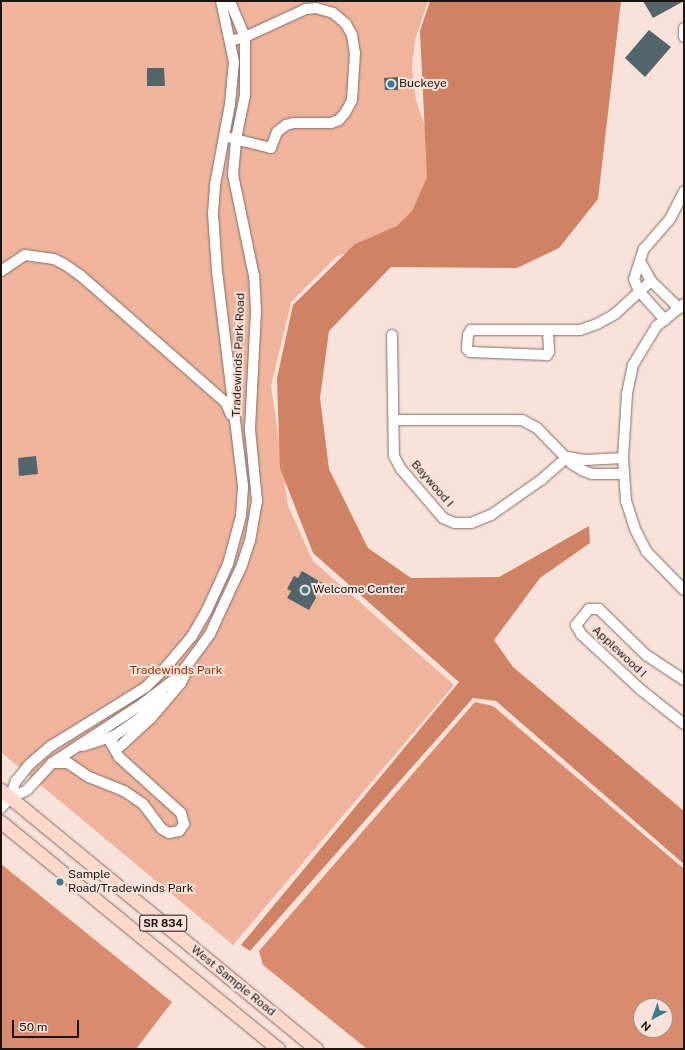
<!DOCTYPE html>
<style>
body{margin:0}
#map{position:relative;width:685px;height:1050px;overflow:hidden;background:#f8e2da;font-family:"Public Sans",sans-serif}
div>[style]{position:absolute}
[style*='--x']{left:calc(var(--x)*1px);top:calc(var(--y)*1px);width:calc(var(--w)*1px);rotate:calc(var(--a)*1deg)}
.green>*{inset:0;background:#f0b39c}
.forest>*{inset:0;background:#d98b6d}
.water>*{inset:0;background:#cf8264}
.building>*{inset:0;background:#51656b}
.roads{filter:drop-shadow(0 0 1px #7f6c65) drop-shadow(0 0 1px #7f6c65)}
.minor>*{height:10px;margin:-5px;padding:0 5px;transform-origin:5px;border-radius:5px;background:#fff}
.major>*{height:13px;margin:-6.5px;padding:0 6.5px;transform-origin:6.5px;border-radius:6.5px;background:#fdd9cb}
.dots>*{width:11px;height:11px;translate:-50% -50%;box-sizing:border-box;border:2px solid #f8e2da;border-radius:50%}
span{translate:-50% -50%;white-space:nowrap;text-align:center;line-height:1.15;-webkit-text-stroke:4px #f8e2da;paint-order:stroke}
.shield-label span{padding:1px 3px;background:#f8e2da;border:1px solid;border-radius:3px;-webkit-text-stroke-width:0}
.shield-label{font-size:11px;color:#1b1411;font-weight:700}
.poi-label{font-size:12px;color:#1b1411}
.left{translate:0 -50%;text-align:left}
.street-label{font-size:12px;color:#1b1411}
.park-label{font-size:12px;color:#8e3201}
.frame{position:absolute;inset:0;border:2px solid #1b1411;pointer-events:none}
.north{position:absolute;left:633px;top:998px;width:40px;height:40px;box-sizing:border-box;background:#f8e2da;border:1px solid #a0908a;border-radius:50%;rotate:221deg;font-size:11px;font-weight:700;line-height:16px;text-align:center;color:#1b1411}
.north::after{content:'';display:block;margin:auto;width:14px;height:18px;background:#3b7d8e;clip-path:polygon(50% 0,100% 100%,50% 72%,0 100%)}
.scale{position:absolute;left:12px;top:1020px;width:67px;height:18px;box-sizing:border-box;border:2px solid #1b1411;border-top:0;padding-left:5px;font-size:12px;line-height:14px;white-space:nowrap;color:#1b1411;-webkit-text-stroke:3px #f8e2da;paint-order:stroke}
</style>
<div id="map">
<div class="green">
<div style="clip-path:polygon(1px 1px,428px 1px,415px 40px,412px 68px,416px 100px,429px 139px,427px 177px,412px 211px,401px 227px,375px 243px,337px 256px,291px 302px,271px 386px,288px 506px,313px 561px,454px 685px,233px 945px,1px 752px)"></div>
</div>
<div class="forest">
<div style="clip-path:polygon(evenodd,475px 702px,493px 706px,684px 869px,684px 1049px,367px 1049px,263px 965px,259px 951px,475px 702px,641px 1006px,665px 1006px,665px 1030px,641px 1030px,641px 1006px)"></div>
<div style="clip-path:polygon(1px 864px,172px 1002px,136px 1049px,1px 1049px)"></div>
</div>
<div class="water">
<div style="clip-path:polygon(430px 1px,621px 1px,598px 199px,559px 248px,517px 268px,391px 267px,329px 331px,320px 398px,329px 469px,368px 548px,411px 578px,499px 577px,589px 526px,590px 543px,540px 578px,494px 640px,513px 667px,684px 811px,684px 864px,496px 701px,473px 698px,250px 951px,241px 945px,459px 682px,313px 553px,280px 468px,277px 378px,293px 305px,355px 244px,397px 226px,412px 211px,427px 177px,420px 31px)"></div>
</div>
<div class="building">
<div style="clip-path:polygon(643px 1px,684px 1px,653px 18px)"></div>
<div style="clip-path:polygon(649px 30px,671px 47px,645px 77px,625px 58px)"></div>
<div style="clip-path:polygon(147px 68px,164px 68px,165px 86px,147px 86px)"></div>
<div style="clip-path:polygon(398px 77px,398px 90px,385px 90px,384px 78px)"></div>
<div style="clip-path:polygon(36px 456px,38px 474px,19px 476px,18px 458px)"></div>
<div style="clip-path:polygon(302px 571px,324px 584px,309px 610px,287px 598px,291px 591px,287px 589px,294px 576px,298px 578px)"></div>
</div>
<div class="roads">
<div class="minor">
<div style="--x:684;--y:28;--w:9;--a:90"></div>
<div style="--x:230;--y:41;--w:16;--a:-15"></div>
<div style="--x:245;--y:37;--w:67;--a:-24.7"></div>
<div style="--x:306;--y:9;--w:10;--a:-6"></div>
<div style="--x:316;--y:8;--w:18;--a:16"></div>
<div style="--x:333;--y:13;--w:17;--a:40"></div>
<div style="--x:346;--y:24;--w:13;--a:61"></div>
<div style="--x:352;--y:35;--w:18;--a:81"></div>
<div style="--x:355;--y:53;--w:47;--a:93.7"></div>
<div style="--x:352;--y:100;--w:15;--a:118"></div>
<div style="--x:345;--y:113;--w:9;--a:131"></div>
<div style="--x:339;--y:120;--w:9;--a:159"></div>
<div style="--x:331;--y:123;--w:37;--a:180"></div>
<div style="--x:294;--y:123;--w:8;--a:166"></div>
<div style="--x:286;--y:125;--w:11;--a:142"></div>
<div style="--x:277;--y:132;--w:17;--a:111"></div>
<div style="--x:271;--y:148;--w:41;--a:-166"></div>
<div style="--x:640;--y:261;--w:23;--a:61"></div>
<div style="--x:651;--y:281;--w:39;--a:44"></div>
<div style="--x:1;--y:271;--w:29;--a:-34"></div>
<div style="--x:25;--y:255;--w:29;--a:8"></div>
<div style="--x:54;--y:259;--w:11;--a:27"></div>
<div style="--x:64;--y:264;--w:19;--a:35"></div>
<div style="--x:80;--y:275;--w:194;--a:41.2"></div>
<div style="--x:226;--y:403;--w:13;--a:67"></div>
<div style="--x:684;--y:304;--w:36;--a:141"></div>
<div style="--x:656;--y:327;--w:44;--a:121.2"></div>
<div style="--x:633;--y:365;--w:30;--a:102"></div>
<div style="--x:627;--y:394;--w:64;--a:93.6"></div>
<div style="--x:623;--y:458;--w:43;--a:86"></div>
<div style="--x:626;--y:501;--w:29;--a:72"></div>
<div style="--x:635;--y:529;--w:25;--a:63"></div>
<div style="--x:646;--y:551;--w:54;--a:45.7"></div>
<div style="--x:665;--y:320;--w:39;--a:-132"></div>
<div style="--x:639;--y:291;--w:13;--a:-113"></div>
<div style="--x:634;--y:279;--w:32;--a:-72"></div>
<div style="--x:644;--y:249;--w:40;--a:-49"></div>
<div style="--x:670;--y:219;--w:31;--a:-63"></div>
<div style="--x:548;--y:331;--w:21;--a:87"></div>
<div style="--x:549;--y:352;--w:4;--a:124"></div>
<div style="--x:547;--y:355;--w:77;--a:-177.8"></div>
<div style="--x:470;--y:352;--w:4;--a:-135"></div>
<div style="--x:467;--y:349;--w:14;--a:-86"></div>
<div style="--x:468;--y:335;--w:6;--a:-59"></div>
<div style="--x:471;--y:330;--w:109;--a:0"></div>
<div style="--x:580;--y:330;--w:18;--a:-19"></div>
<div style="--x:597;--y:324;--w:21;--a:-29"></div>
<div style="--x:615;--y:314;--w:49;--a:-42.5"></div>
<div style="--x:392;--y:335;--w:121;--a:89.1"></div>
<div style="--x:394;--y:456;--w:15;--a:62"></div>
<div style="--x:401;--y:469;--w:65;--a:49.4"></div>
<div style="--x:443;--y:518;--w:13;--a:23"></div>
<div style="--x:455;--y:523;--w:16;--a:0"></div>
<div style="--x:471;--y:523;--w:22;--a:-22"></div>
<div style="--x:491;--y:515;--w:61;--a:-35"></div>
<div style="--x:541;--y:480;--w:35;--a:-41"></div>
<div style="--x:394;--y:420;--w:128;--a:0"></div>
<div style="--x:522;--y:420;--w:17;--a:28"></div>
<div style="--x:537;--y:428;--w:50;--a:45.8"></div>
<div style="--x:572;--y:464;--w:12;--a:31"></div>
<div style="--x:582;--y:470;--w:11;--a:22"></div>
<div style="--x:592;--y:474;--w:32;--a:0"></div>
<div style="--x:567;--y:457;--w:18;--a:9"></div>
<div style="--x:585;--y:460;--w:38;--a:-3"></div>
<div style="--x:684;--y:680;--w:45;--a:-146.7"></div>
<div style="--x:646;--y:655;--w:66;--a:-135.6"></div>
<div style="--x:599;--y:609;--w:10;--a:180"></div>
<div style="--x:589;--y:609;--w:21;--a:129"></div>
<div style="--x:576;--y:625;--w:10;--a:61"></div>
<div style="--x:581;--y:634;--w:82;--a:43"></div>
<div style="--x:641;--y:690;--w:55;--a:38.3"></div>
<div style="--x:83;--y:746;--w:33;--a:-18"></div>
<div style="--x:116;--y:750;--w:47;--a:-42.4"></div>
<div style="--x:151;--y:718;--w:46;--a:-49.4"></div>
<div style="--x:181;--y:683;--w:14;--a:-65"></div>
<div style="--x:52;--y:763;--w:16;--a:0"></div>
<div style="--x:68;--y:763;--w:25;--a:34"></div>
<div style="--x:89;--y:777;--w:38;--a:22"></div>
<div style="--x:124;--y:791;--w:23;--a:34"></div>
<div style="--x:143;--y:804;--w:31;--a:53"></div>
<div style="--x:162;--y:829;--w:8;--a:30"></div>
<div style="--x:169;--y:833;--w:10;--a:-11"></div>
<div style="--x:179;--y:831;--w:9;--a:-54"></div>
<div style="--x:184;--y:824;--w:11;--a:-105"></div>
<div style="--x:181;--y:813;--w:84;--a:-137.9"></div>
<div style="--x:119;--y:757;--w:16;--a:-120"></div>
<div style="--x:111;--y:743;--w:8;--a:-67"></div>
<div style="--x:114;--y:736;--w:33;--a:-35"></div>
<div style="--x:141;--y:717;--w:30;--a:-48"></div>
<div style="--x:10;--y:798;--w:19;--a:-25"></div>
<div style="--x:27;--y:790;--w:37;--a:-47"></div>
<div style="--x:52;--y:763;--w:108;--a:-33.2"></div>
<div style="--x:142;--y:704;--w:48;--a:-37.3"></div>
<div style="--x:180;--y:675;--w:51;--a:-53.8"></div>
<div style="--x:210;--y:634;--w:76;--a:-65.1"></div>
<div style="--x:242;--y:565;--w:25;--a:-72"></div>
<div style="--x:250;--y:541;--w:41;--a:-80.1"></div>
<div style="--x:257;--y:501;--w:72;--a:-95.6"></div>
<div style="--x:250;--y:429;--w:118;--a:-87.1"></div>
<div style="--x:256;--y:311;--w:35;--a:-93"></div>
<div style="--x:254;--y:276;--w:103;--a:-101.7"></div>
<div style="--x:233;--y:175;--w:36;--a:-85"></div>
<div style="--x:236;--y:139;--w:45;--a:-78.4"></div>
<div style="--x:245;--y:95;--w:58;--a:-90"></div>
<div style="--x:245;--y:37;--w:39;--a:-113"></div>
<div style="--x:1;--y:808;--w:13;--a:-48"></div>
<div style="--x:10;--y:798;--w:18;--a:-71"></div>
<div style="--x:16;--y:781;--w:22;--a:-51"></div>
<div style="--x:30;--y:764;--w:28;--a:-41"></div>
<div style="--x:51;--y:746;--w:112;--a:-31.8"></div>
<div style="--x:146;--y:687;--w:28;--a:-45"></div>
<div style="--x:166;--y:667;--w:40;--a:-50"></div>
<div style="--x:192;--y:636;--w:30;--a:-60"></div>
<div style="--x:207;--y:610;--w:51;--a:-65.5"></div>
<div style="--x:228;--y:564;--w:50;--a:-74.8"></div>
<div style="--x:241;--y:516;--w:30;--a:-86"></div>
<div style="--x:243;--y:486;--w:217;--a:-96.9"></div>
<div style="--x:217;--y:271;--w:57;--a:-94"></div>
<div style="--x:213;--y:214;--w:29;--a:-86"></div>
<div style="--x:215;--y:185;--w:82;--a:-79.5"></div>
<div style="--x:230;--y:104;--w:42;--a:-84.6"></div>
<div style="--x:234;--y:62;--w:62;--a:-102"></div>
</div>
<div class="major">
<div style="--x:1;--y:790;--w:408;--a:39.4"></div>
<div style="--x:1;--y:822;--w:358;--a:39.3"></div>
</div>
</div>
<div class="dots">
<div style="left:391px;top:84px;background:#3b7d8e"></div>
<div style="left:305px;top:590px;background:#3b7d8e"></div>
<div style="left:60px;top:882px;background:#3b7d8e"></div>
</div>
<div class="shield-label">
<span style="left:163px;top:923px">SR 834</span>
</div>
<div class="poi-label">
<span class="left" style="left:399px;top:84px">Buckeye</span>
<span class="left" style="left:313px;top:590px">Welcome Center</span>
<span class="left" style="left:68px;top:882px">Sample<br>Road/Tradewinds Park</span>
</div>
<div class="street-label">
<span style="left:239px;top:355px;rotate:-88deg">Tradewinds Park Road</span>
<span style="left:432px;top:484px;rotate:49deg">Baywood I</span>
<span style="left:619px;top:652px;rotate:43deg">Applewood I</span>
<span style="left:233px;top:981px;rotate:39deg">West Sample Road</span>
</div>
<div class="park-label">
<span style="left:176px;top:671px">Tradewinds Park</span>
</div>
<div class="frame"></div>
<div class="north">N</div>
<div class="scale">50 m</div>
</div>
